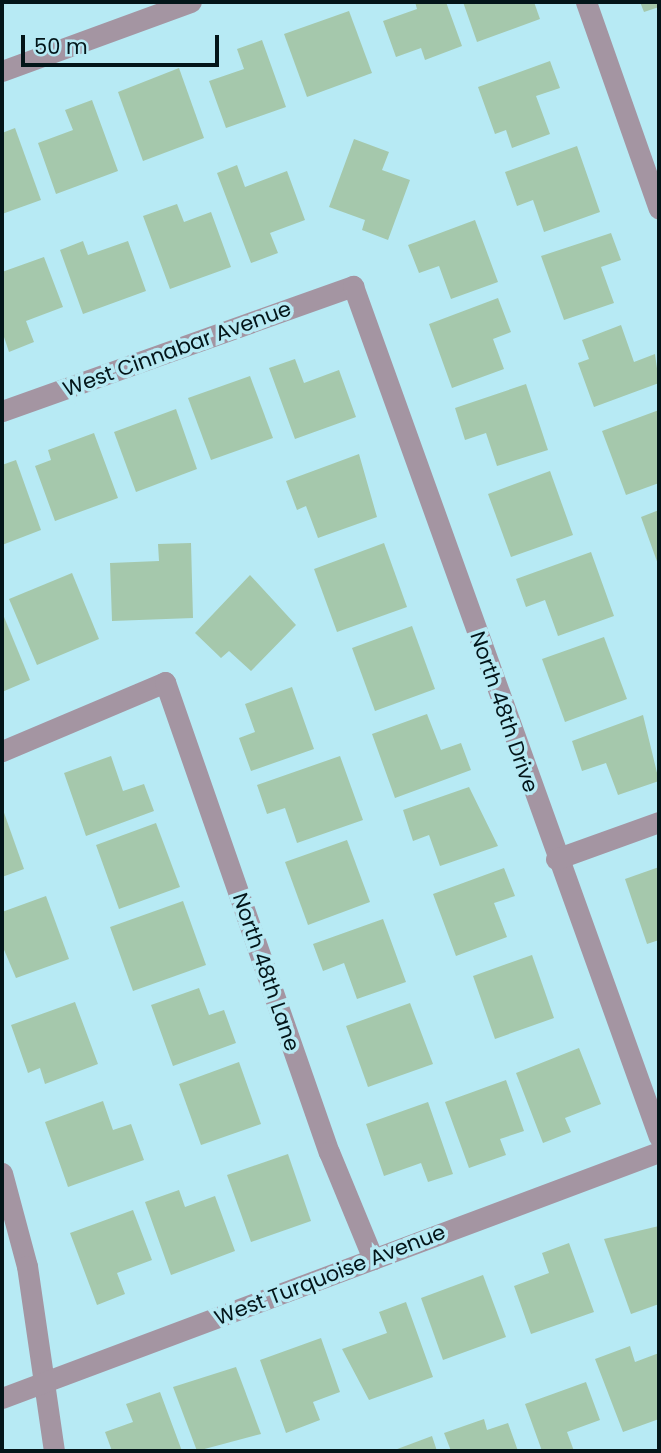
<!DOCTYPE html>
<style>
body{margin:0}
#map{position:relative;width:661px;height:1453px;overflow:hidden;background:#b7eaf4;font-family:Poppins,sans-serif}
div>[style]{position:absolute}
[style*='--x']{left:calc(var(--x)*1px);top:calc(var(--y)*1px);width:calc(var(--w)*1px);rotate:calc(var(--a)*1deg)}
.building>*{inset:0;background:#a5c8ac}
.minor>*{height:21px;margin:-10.5px;padding:0 10.5px;transform-origin:10.5px;border-radius:10.5px;background:#a495a2}
span{translate:-50% -50%;white-space:nowrap;text-align:center;line-height:1.15;-webkit-text-stroke:7px #b7eaf4;paint-order:stroke}
.street-label{font-size:21px;color:#031519}
.frame{position:absolute;inset:0;border:4px solid #031519;pointer-events:none}
.scale{position:absolute;left:21px;top:35px;width:198px;height:32px;box-sizing:border-box;border:4px solid #031519;border-top:0;padding-left:9px;font-size:21px;line-height:24px;white-space:nowrap;color:#031519;-webkit-text-stroke:5px #b7eaf4;paint-order:stroke}
</style>
<div id="map">
<div class="building">
<div style="clip-path:polygon(415px 2px,446px 2px,462px 46px,425px 60px,421px 48px,396px 57px,383px 21px,417px 9px)"></div>
<div style="clip-path:polygon(463px 2px,534px 2px,540px 19px,477px 42px)"></div>
<div style="clip-path:polygon(640px 2px,659px 2px,659px 7px,644px 12px)"></div>
<div style="clip-path:polygon(349px 11px,372px 73px,307px 97px,284px 34px)"></div>
<div style="clip-path:polygon(262px 40px,286px 107px,226px 128px,209px 81px,244px 69px,237px 49px)"></div>
<div style="clip-path:polygon(550px 61px,560px 88px,536px 96px,550px 134px,512px 148px,506px 130px,495px 134px,478px 87px)"></div>
<div style="clip-path:polygon(179px 68px,204px 138px,143px 161px,118px 92px)"></div>
<div style="clip-path:polygon(92px 100px,118px 171px,56px 194px,38px 143px,73px 130px,65px 110px)"></div>
<div style="clip-path:polygon(15px 128px,41px 200px,2px 214px,2px 133px)"></div>
<div style="clip-path:polygon(354px 139px,389px 152px,382px 170px,410px 180px,388px 240px,362px 230px,365px 220px,329px 207px)"></div>
<div style="clip-path:polygon(577px 146px,600px 212px,544px 232px,533px 200px,517px 206px,505px 172px)"></div>
<div style="clip-path:polygon(237px 165px,245px 187px,287px 171px,305px 220px,270px 233px,278px 253px,251px 263px,217px 173px)"></div>
<div style="clip-path:polygon(177px 204px,184px 222px,211px 212px,231px 267px,170px 289px,143px 216px)"></div>
<div style="clip-path:polygon(475px 220px,498px 282px,451px 299px,439px 266px,419px 273px,408px 245px)"></div>
<div style="clip-path:polygon(611px 233px,621px 260px,601px 267px,614px 303px,564px 320px,541px 256px)"></div>
<div style="clip-path:polygon(83px 241px,88px 255px,128px 241px,146px 291px,83px 314px,60px 250px)"></div>
<div style="clip-path:polygon(44px 257px,63px 307px,26px 321px,34px 342px,9px 352px,2px 331px,2px 272px)"></div>
<div style="clip-path:polygon(498px 298px,511px 332px,493px 339px,504px 369px,452px 388px,429px 324px)"></div>
<div style="clip-path:polygon(621px 325px,634px 362px,655px 354px,659px 383px,594px 407px,578px 363px,589px 359px,582px 340px)"></div>
<div style="clip-path:polygon(295px 359px,304px 383px,339px 370px,356px 417px,295px 439px,269px 368px)"></div>
<div style="clip-path:polygon(250px 376px,273px 438px,211px 460px,188px 398px)"></div>
<div style="clip-path:polygon(526px 384px,548px 450px,497px 466px,486px 433px,465px 440px,455px 408px)"></div>
<div style="clip-path:polygon(176px 409px,197px 469px,136px 492px,114px 432px)"></div>
<div style="clip-path:polygon(659px 410px,659px 483px,626px 495px,602px 431px)"></div>
<div style="clip-path:polygon(94px 433px,118px 498px,55px 521px,35px 466px,51px 460px,48px 450px)"></div>
<div style="clip-path:polygon(359px 454px,377px 517px,318px 538px,306px 506px,297px 510px,286px 481px)"></div>
<div style="clip-path:polygon(16px 460px,41px 530px,2px 545px,2px 465px)"></div>
<div style="clip-path:polygon(550px 471px,573px 535px,511px 557px,488px 494px)"></div>
<div style="clip-path:polygon(659px 510px,659px 567px,641px 517px)"></div>
<div style="clip-path:polygon(191px 543px,193px 618px,112px 621px,110px 563px,159px 561px,158px 544px)"></div>
<div style="clip-path:polygon(384px 543px,407px 607px,337px 632px,314px 569px)"></div>
<div style="clip-path:polygon(591px 552px,614px 616px,558px 636px,545px 600px,526px 607px,516px 579px)"></div>
<div style="clip-path:polygon(72px 573px,99px 639px,37px 665px,9px 599px)"></div>
<div style="clip-path:polygon(250px 575px,296px 625px,251px 671px,229px 651px,221px 658px,195px 633px)"></div>
<div style="clip-path:polygon(2px 612px,30px 680px,2px 692px)"></div>
<div style="clip-path:polygon(412px 626px,435px 689px,375px 711px,352px 648px)"></div>
<div style="clip-path:polygon(604px 637px,627px 699px,565px 722px,542px 659px)"></div>
<div style="clip-path:polygon(292px 687px,314px 749px,251px 771px,239px 738px,255px 732px,245px 704px)"></div>
<div style="clip-path:polygon(427px 714px,441px 750px,461px 743px,471px 770px,395px 798px,372px 734px)"></div>
<div style="clip-path:polygon(643px 715px,659px 781px,618px 795px,606px 763px,582px 771px,572px 741px)"></div>
<div style="clip-path:polygon(111px 756px,123px 791px,144px 784px,154px 811px,86px 836px,64px 773px)"></div>
<div style="clip-path:polygon(340px 756px,363px 820px,297px 843px,285px 808px,267px 814px,257px 785px)"></div>
<div style="clip-path:polygon(469px 787px,498px 846px,440px 866px,429px 835px,413px 841px,403px 810px)"></div>
<div style="clip-path:polygon(2px 807px,24px 869px,2px 877px)"></div>
<div style="clip-path:polygon(156px 823px,180px 887px,119px 909px,96px 845px)"></div>
<div style="clip-path:polygon(347px 840px,370px 902px,308px 925px,285px 862px)"></div>
<div style="clip-path:polygon(659px 867px,659px 940px,647px 944px,625px 879px)"></div>
<div style="clip-path:polygon(504px 868px,515px 896px,494px 903px,507px 937px,456px 956px,433px 894px)"></div>
<div style="clip-path:polygon(46px 896px,69px 959px,16px 978px,2px 945px,2px 912px)"></div>
<div style="clip-path:polygon(183px 901px,206px 965px,133px 991px,110px 927px)"></div>
<div style="clip-path:polygon(383px 919px,406px 982px,357px 999px,344px 963px,323px 971px,313px 944px)"></div>
<div style="clip-path:polygon(532px 955px,554px 1018px,495px 1039px,473px 976px)"></div>
<div style="clip-path:polygon(199px 988px,209px 1015px,224px 1010px,236px 1043px,173px 1066px,151px 1005px)"></div>
<div style="clip-path:polygon(75px 1002px,98px 1064px,45px 1084px,40px 1068px,28px 1073px,11px 1025px)"></div>
<div style="clip-path:polygon(410px 1003px,433px 1064px,368px 1087px,346px 1026px)"></div>
<div style="clip-path:polygon(579px 1048px,601px 1104px,565px 1118px,571px 1132px,543px 1143px,516px 1073px)"></div>
<div style="clip-path:polygon(239px 1062px,261px 1124px,201px 1145px,179px 1084px)"></div>
<div style="clip-path:polygon(506px 1080px,524px 1131px,500px 1139px,506px 1155px,469px 1168px,445px 1102px)"></div>
<div style="clip-path:polygon(103px 1101px,113px 1130px,131px 1124px,144px 1160px,68px 1187px,45px 1122px)"></div>
<div style="clip-path:polygon(428px 1102px,453px 1174px,428px 1182px,421px 1163px,384px 1176px,366px 1124px)"></div>
<div style="clip-path:polygon(288px 1154px,311px 1221px,251px 1242px,227px 1175px)"></div>
<div style="clip-path:polygon(179px 1190px,185px 1207px,215px 1196px,235px 1251px,171px 1275px,145px 1202px)"></div>
<div style="clip-path:polygon(133px 1210px,152px 1260px,117px 1273px,125px 1294px,97px 1305px,70px 1233px)"></div>
<div style="clip-path:polygon(659px 1226px,659px 1304px,631px 1314px,604px 1239px)"></div>
<div style="clip-path:polygon(569px 1243px,594px 1312px,531px 1334px,514px 1286px,549px 1273px,542px 1253px)"></div>
<div style="clip-path:polygon(483px 1275px,506px 1337px,443px 1360px,421px 1298px)"></div>
<div style="clip-path:polygon(406px 1302px,433px 1377px,369px 1400px,342px 1349px,387px 1333px,379px 1312px)"></div>
<div style="clip-path:polygon(321px 1338px,340px 1392px,313px 1402px,320px 1420px,286px 1433px,260px 1360px)"></div>
<div style="clip-path:polygon(630px 1346px,635px 1362px,659px 1353px,659px 1419px,623px 1432px,595px 1359px)"></div>
<div style="clip-path:polygon(236px 1367px,261px 1434px,197px 1451px,173px 1387px)"></div>
<div style="clip-path:polygon(586px 1382px,600px 1420px,567px 1432px,574px 1451px,542px 1451px,525px 1404px)"></div>
<div style="clip-path:polygon(160px 1392px,182px 1451px,112px 1451px,105px 1432px,133px 1422px,126px 1404px)"></div>
<div style="clip-path:polygon(484px 1419px,487px 1430px,508px 1423px,518px 1451px,451px 1451px,444px 1433px)"></div>
<div style="clip-path:polygon(432px 1436px,437px 1451px,392px 1451px)"></div>
</div>
<div class="minor">
<div style="--x:586;--y:2;--w:219;--a:70.6"></div>
<div style="--x:2;--y:71;--w:201;--a:-20.1"></div>
<div style="--x:2;--y:411;--w:373;--a:-19.6"></div>
<div style="--x:353;--y:286;--w:904;--a:70.22"></div>
<div style="--x:2;--y:751;--w:177;--a:-22.9"></div>
<div style="--x:165;--y:682;--w:498;--a:70.8"></div>
<div style="--x:329;--y:1152;--w:116;--a:67.6"></div>
<div style="--x:556;--y:859;--w:109;--a:-19.8"></div>
<div style="--x:2;--y:1173;--w:96;--a:75"></div>
<div style="--x:27;--y:1266;--w:187;--a:81.7"></div>
<div style="--x:2;--y:1398;--w:702;--a:-20.53"></div>
</div>
<div class="street-label">
<span style="left:177px;top:349px;rotate:-20deg">West Cinnabar Avenue</span>
<span style="left:504px;top:712px;rotate:71deg">North 48th Drive</span>
<span style="left:266px;top:972px;rotate:71deg">North 48th Lane</span>
<span style="left:330px;top:1275px;rotate:-21deg">West Turquoise Avenue</span>
</div>
<div class="frame"></div>
<div class="scale">50 m</div>
</div>
